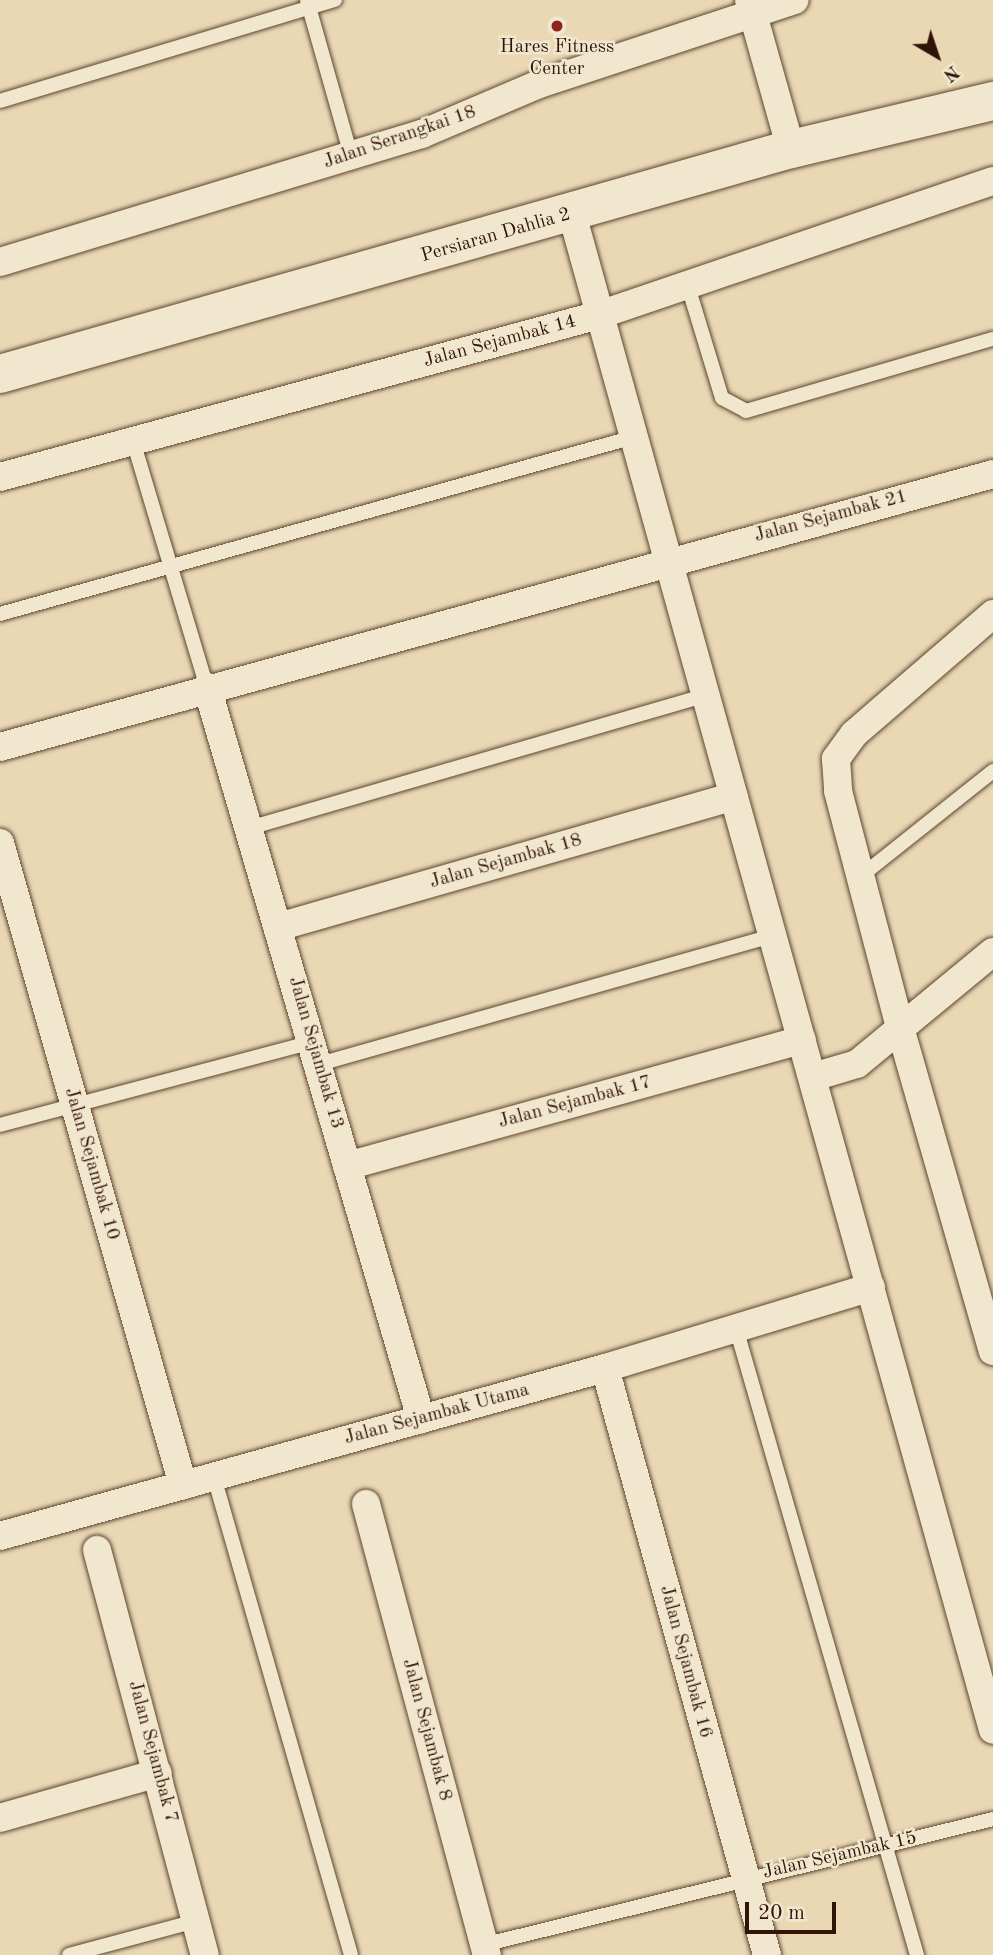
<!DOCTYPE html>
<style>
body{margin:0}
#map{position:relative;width:993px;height:1955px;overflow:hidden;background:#ead8b4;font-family:"Old Standard TT",serif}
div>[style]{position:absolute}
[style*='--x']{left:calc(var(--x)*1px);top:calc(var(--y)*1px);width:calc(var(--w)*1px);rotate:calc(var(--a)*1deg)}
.roads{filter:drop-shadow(0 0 2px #5e4532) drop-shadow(0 0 2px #5e4532)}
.lane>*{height:14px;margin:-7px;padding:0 7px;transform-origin:7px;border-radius:7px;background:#f1e6ce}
.street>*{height:28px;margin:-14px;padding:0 14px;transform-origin:14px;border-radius:14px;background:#f1e6ce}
.secondary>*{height:38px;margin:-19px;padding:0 19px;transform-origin:19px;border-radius:19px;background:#f1e6ce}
.dots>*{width:19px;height:19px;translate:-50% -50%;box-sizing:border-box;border:4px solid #f1e6ce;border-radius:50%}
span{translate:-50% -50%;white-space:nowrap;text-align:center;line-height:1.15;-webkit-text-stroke:5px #f1e6ce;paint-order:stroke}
.poi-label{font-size:19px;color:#301407}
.street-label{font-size:19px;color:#301407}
.north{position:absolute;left:902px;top:21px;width:70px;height:70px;-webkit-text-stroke:5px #f1e6ce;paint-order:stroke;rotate:141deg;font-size:19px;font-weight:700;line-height:28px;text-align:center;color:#301407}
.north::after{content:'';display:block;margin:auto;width:24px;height:32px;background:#301407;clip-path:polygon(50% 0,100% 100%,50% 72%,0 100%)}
.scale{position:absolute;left:745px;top:1902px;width:91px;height:32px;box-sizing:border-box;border:4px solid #301407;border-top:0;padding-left:9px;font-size:21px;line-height:24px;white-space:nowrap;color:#301407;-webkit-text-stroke:5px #f1e6ce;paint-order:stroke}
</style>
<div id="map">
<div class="roads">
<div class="lane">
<div style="--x:307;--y:0;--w:162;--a:74.2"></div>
<div style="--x:0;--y:101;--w:350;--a:-16.8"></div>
<div style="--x:687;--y:283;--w:120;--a:73.1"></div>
<div style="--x:722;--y:398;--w:27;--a:28"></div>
<div style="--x:746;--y:411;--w:257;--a:-16.3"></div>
<div style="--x:133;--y:441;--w:257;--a:73.3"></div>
<div style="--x:0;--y:614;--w:658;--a:-15.6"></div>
<div style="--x:249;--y:828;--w:476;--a:-16.2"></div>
<div style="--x:861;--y:876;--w:169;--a:-38.5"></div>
<div style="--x:319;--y:1064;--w:469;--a:-15.8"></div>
<div style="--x:0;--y:1125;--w:323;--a:-14.9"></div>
<div style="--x:736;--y:1328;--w:653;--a:73.9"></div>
<div style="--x:214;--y:1477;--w:497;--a:74"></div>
<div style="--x:483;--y:1945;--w:525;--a:-13.88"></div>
<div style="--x:69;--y:1955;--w:131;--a:-15"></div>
</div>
<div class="street">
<div style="--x:749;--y:0;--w:155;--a:74.3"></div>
<div style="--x:572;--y:214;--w:1573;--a:74.48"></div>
<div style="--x:0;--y:262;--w:441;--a:-16.9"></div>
<div style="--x:422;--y:134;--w:127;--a:-23.1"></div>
<div style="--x:539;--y:84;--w:269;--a:-18.2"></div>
<div style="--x:0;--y:477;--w:621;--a:-15.13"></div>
<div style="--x:599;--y:315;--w:416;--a:-18.8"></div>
<div style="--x:993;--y:614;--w:184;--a:139.2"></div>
<div style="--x:854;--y:734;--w:31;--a:126"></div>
<div style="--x:836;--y:759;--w:32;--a:86"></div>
<div style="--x:838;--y:791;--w:248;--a:75.3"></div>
<div style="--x:901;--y:1031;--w:333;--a:74"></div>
<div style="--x:207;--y:687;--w:763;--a:73.7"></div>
<div style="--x:0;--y:747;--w:1030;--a:-15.37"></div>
<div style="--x:0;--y:843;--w:668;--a:74.09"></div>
<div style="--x:278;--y:927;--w:474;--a:-16"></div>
<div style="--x:813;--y:1077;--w:46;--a:-16.5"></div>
<div style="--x:857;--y:1064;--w:176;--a:-39.5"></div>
<div style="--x:347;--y:1166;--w:472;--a:-15.5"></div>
<div style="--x:605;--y:1368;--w:609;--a:74.57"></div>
<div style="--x:366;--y:1504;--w:467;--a:75"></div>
<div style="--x:0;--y:1536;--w:628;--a:-15.52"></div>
<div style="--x:605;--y:1368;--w:278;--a:-16.9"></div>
<div style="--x:97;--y:1550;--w:419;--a:75.1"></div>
<div style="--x:0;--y:1818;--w:164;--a:-15.9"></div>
</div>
<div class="secondary">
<div style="--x:0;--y:374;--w:822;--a:-15.88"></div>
<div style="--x:791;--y:149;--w:208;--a:-13.4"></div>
</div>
</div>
<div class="dots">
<div style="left:557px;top:26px;background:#8f2418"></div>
</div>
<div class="poi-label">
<span style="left:557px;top:59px">Hares Fitness<br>Center</span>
</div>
<div class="street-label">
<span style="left:400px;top:138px;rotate:-19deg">Jalan Serangkai 18</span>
<span style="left:496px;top:236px;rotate:-16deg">Persiaran Dahlia 2</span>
<span style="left:500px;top:342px;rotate:-15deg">Jalan Sejambak 14</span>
<span style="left:831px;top:517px;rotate:-15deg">Jalan Sejambak 21</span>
<span style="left:506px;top:862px;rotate:-16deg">Jalan Sejambak 18</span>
<span style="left:315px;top:1053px;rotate:74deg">Jalan Sejambak 13</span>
<span style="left:575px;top:1103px;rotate:-15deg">Jalan Sejambak 17</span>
<span style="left:91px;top:1164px;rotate:74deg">Jalan Sejambak 10</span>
<span style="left:437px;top:1415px;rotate:-15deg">Jalan Sejambak Utama</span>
<span style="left:685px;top:1662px;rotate:75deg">Jalan Sejambak 16</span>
<span style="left:426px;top:1730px;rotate:75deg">Jalan Sejambak 8</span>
<span style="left:152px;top:1752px;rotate:75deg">Jalan Sejambak 7</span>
<span style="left:840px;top:1856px;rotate:-13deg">Jalan Sejambak 15</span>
</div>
<div class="north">N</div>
<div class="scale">20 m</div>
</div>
